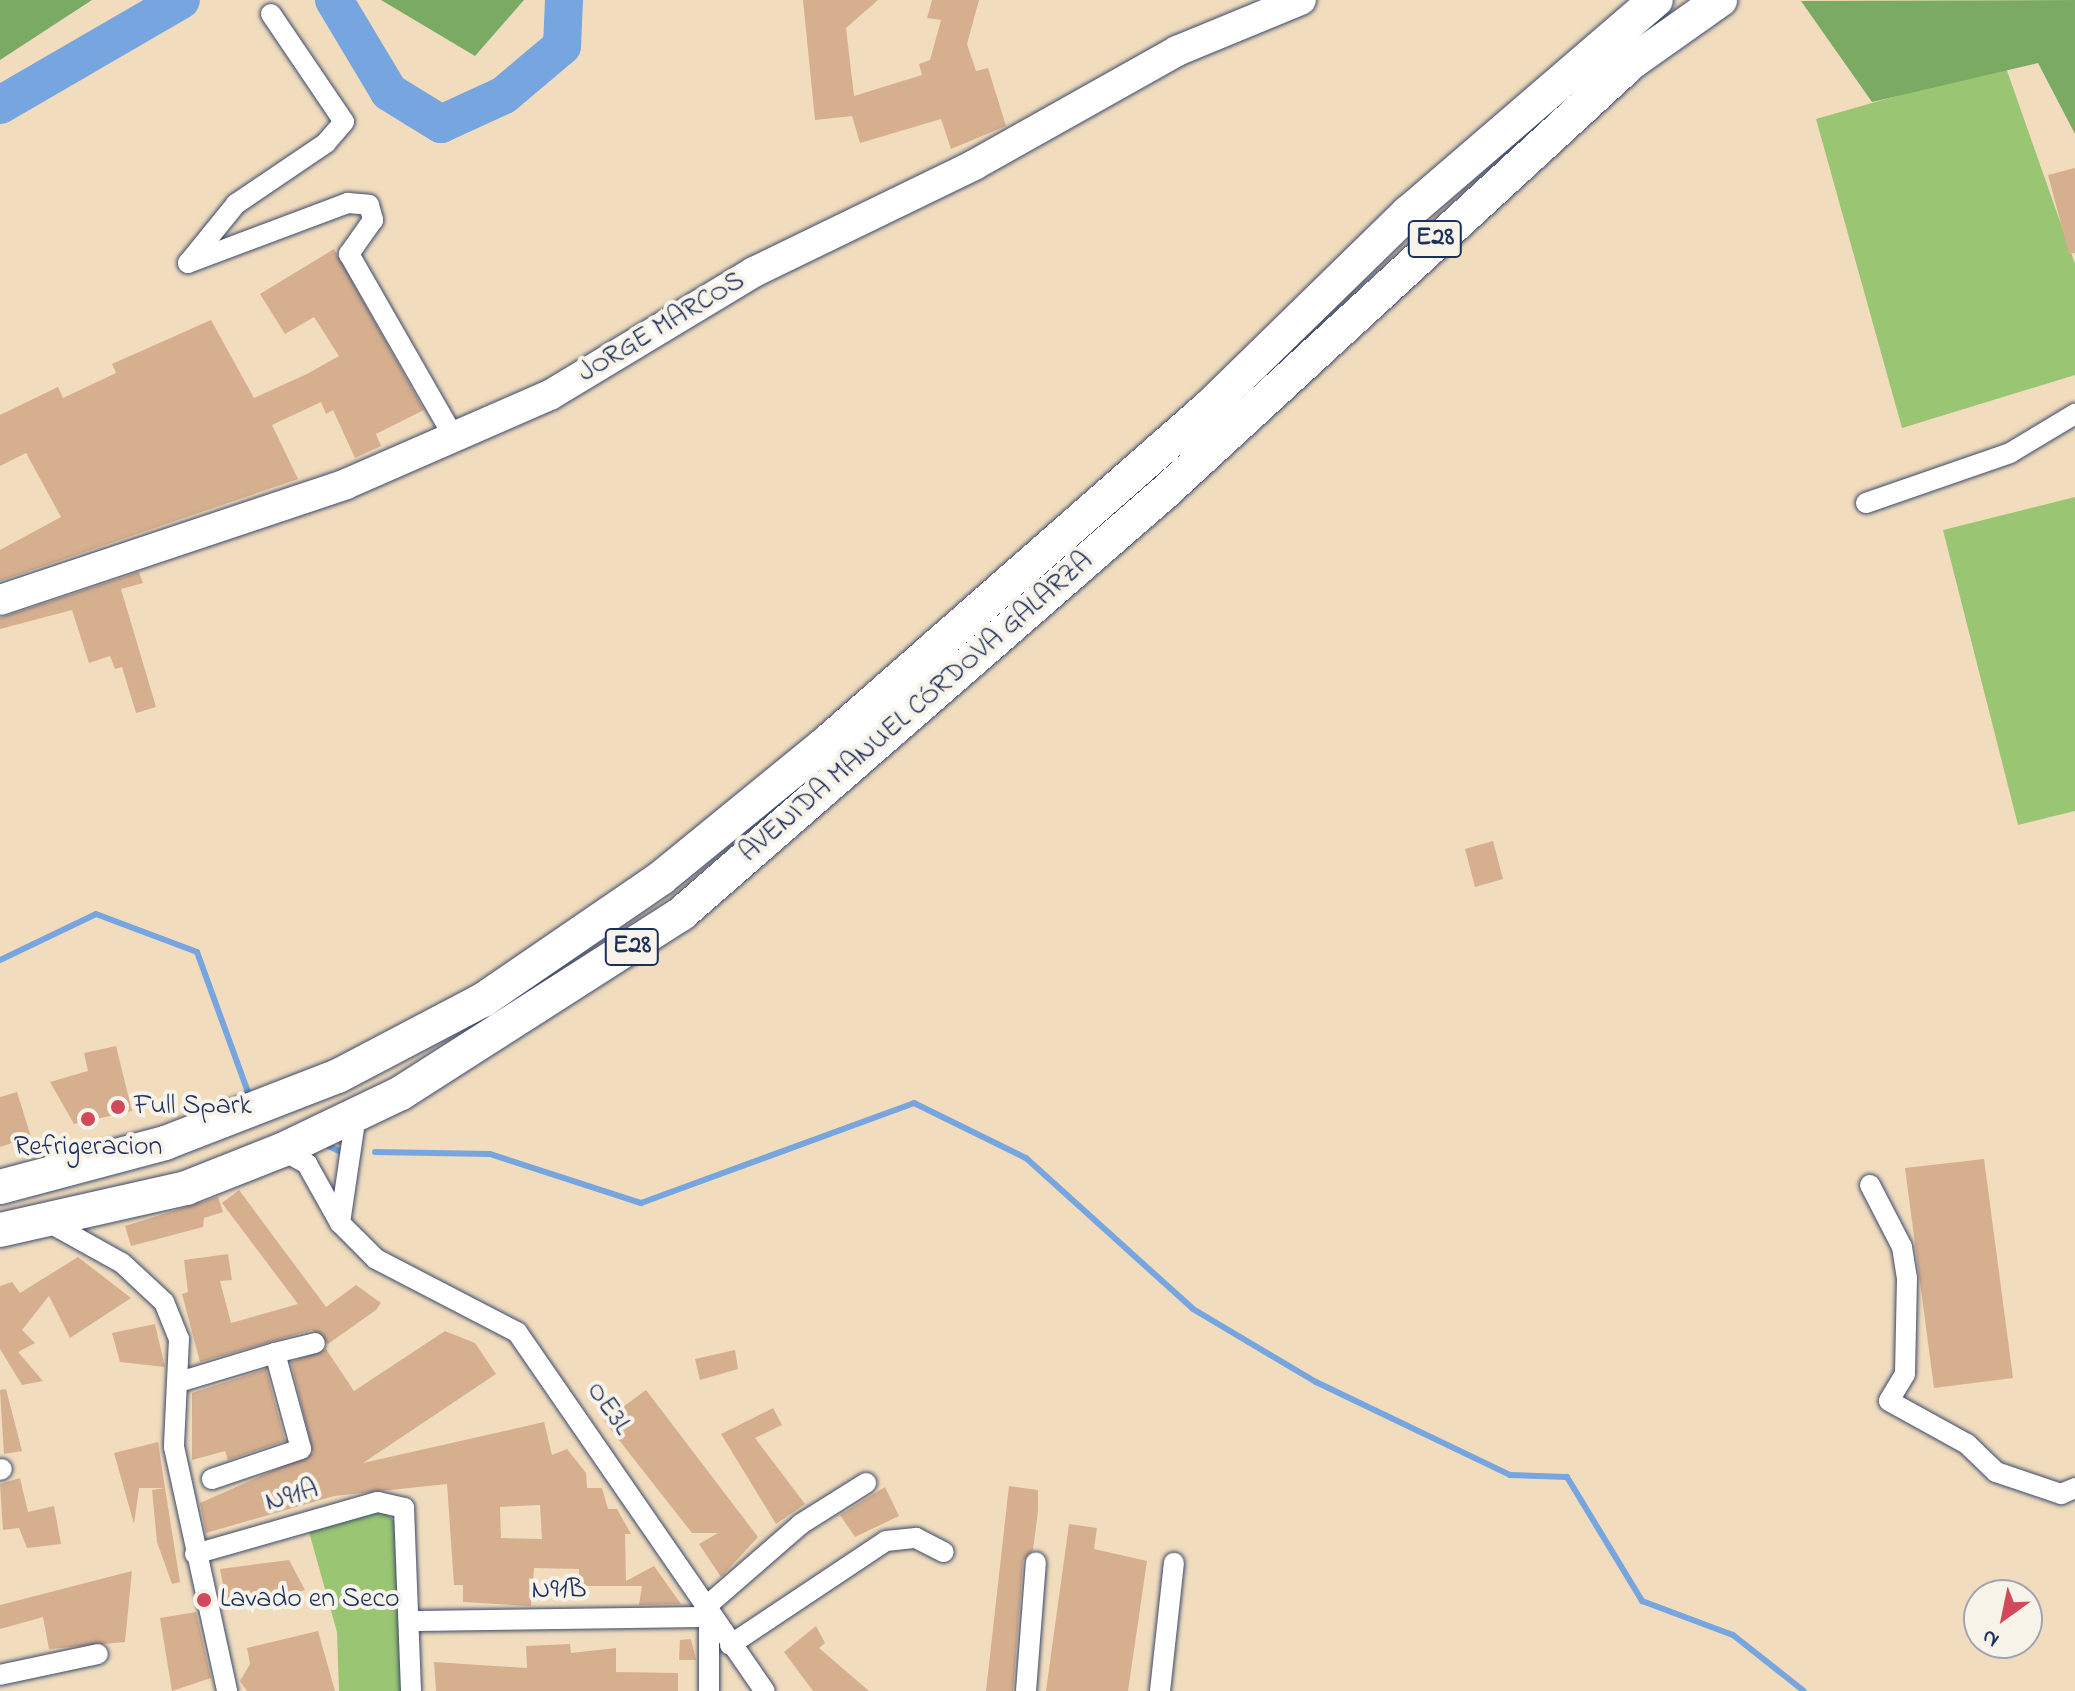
<!DOCTYPE html>
<meta charset="utf-8">
<style>
body{margin:0}
#map{position:relative;width:2075px;height:1691px;overflow:hidden;background:#f1ddbe;font-family:"Indie Flower",sans-serif}
div>[style]{position:absolute}
[style*='--x']{left:calc(var(--x)*1px);top:calc(var(--y)*1px);width:calc(var(--w)*1px);rotate:calc(var(--a)*1deg)}
.green>*{inset:0;background:#9ac573}
.forest>*{inset:0;background:#7baa65}
.stream>*{height:6px;margin:-3px;padding:0 3px;transform-origin:3px;border-radius:3px;background:#76a5df}
.river>*{height:38px;margin:-19px;padding:0 19px;transform-origin:19px;border-radius:19px;background:#76a5df}
.building>*{inset:0;background:#d6af8f}
.roads{filter:drop-shadow(0 0 2px #3b496c) drop-shadow(0 0 2px #3b496c)}
.minor>*{height:20px;margin:-10px;padding:0 10px;transform-origin:10px;border-radius:10px;background:#fff}
.secondary>*{height:30px;margin:-15px;padding:0 15px;transform-origin:15px;border-radius:15px;background:#fff}
.primary>*{height:34px;margin:-17px;padding:0 17px;transform-origin:17px;border-radius:17px;background:#fff}
.dots>*{width:22px;height:22px;translate:-50% -50%;box-sizing:border-box;border:4px solid #f7f3e8;border-radius:50%}
span{translate:-50% -50%;white-space:nowrap;text-align:center;line-height:1.15;-webkit-text-stroke:8px #f7f3e8;paint-order:stroke}
.shield-label span{padding:2px 6px;background:#f7f3e8;border:2px solid;border-radius:6px;-webkit-text-stroke-width:0}
.shield-label{font-size:26px;color:#1b2f5e;font-weight:700}
.street-label{font-size:28px;color:#1b2f5e}
.poi-label{font-size:28px;color:#1b2f5e}
.left{translate:0 -50%;text-align:left}
.north{position:absolute;left:1963px;top:1579px;width:80px;height:80px;box-sizing:border-box;background:#f7f3e8;border:2px solid #9fa5b1;border-radius:50%;rotate:213deg;font-size:22px;font-weight:700;line-height:32px;text-align:center;color:#1b2f5e}
.north::after{content:'';display:block;margin:auto;width:28px;height:36px;background:#d1495b;clip-path:polygon(50% 0,100% 100%,50% 72%,0 100%)}
</style>
<div id="map">
<div class="green">
<div style="clip-path:polygon(2005px 65px,2075px 264px,2075px 375px,1902px 428px,1816px 119px)"></div>
<div style="clip-path:polygon(2075px 497px,2075px 811px,2018px 825px,1943px 530px)"></div>
<div style="clip-path:polygon(369px 1510px,386px 1513px,401px 1528px,401px 1691px,339px 1691px,337px 1632px,309px 1532px)"></div>
</div>
<div class="forest">
<div style="clip-path:polygon(0 0,92px 0,0 60px)"></div>
<div style="clip-path:polygon(381px 0,524px 0,475px 56px)"></div>
<div style="clip-path:polygon(2075px 0,2075px 134px,2038px 63px,1872px 102px,1801px 1px)"></div>
</div>
<div class="stream">
<div style="--x:0;--y:960;--w:106;--a:-25.6"></div>
<div style="--x:96;--y:914;--w:108;--a:20.6"></div>
<div style="--x:197;--y:952;--w:149;--a:70"></div>
<div style="--x:322;--y:1143;--w:19;--a:25"></div>
<div style="--x:375;--y:1152;--w:115;--a:1"></div>
<div style="--x:490;--y:1154;--w:159;--a:18"></div>
<div style="--x:641;--y:1203;--w:291;--a:-20.1"></div>
<div style="--x:914;--y:1103;--w:125;--a:26.2"></div>
<div style="--x:1026;--y:1158;--w:225;--a:42.1"></div>
<div style="--x:1193;--y:1309;--w:143;--a:30.7"></div>
<div style="--x:1316;--y:1382;--w:215;--a:25.6"></div>
<div style="--x:1510;--y:1475;--w:57;--a:2"></div>
<div style="--x:1567;--y:1477;--w:145;--a:58.8"></div>
<div style="--x:1642;--y:1601;--w:97;--a:20.5"></div>
<div style="--x:1733;--y:1635;--w:90;--a:38.3"></div>
</div>
<div class="river">
<div style="--x:334;--y:0;--w:107;--a:59.1"></div>
<div style="--x:389;--y:92;--w:61;--a:31.6"></div>
<div style="--x:441;--y:124;--w:69;--a:-24.7"></div>
<div style="--x:504;--y:95;--w:76;--a:-40.2"></div>
<div style="--x:562;--y:46;--w:46;--a:-87.5"></div>
<div style="--x:0;--y:105;--w:209;--a:-30.1"></div>
</div>
<div class="building">
<div style="clip-path:polygon(803px 0,878px 0,846px 28px,854px 96px,922px 75px,919px 64px,930px 60px,941px 20px,927px 18px,932px 0,979px 0,967px 44px,976px 71px,988px 68px,1006px 126px,951px 149px,941px 119px,860px 143px,852px 116px,815px 120px)"></div>
<div style="clip-path:polygon(2075px 168px,2075px 253px,2069px 254px,2048px 175px)"></div>
<div style="clip-path:polygon(334px 249px,424px 410px,376px 434px,381px 446px,355px 458px,333px 410px,326px 414px,321px 402px,272px 425px,298px 479px,0 581px,0 550px,61px 517px,26px 453px,0 466px,0 415px,58px 387px,63px 398px,116px 373px,112px 364px,211px 320px,254px 398px,307px 374px,339px 356px,314px 317px,285px 334px,260px 294px)"></div>
<div style="clip-path:polygon(139px 572px,143px 583px,121px 589px,156px 707px,136px 713px,122px 667px,115px 669px,110px 656px,89px 663px,72px 610px,0 629px,0 618px)"></div>
<div style="clip-path:polygon(1493px 841px,1503px 879px,1475px 887px,1465px 849px)"></div>
<div style="clip-path:polygon(116px 1046px,132px 1111px,74px 1124px,50px 1082px,88px 1071px,84px 1053px)"></div>
<div style="clip-path:polygon(17px 1092px,31px 1137px,0 1147px,0 1097px)"></div>
<div style="clip-path:polygon(1984px 1159px,2013px 1378px,1934px 1388px,1905px 1168px)"></div>
<div style="clip-path:polygon(239px 1190px,326px 1307px,356px 1285px,381px 1303px,376px 1310px,328px 1344px,312px 1330px,200px 1362px,182px 1294px,188px 1292px,184px 1260px,228px 1254px,232px 1280px,220px 1281px,231px 1323px,298px 1304px,222px 1203px)"></div>
<div style="clip-path:polygon(218px 1197px,223px 1212px,204px 1218px,203px 1227px,131px 1246px,125px 1226px)"></div>
<div style="clip-path:polygon(78px 1257px,131px 1298px,70px 1338px,49px 1296px,22px 1330px,35px 1343px,18px 1352px,43px 1381px,22px 1385px,0 1349px,0 1286px,12px 1282px,20px 1293px)"></div>
<div style="clip-path:polygon(155px 1324px,165px 1367px,120px 1362px,112px 1333px)"></div>
<div style="clip-path:polygon(evenodd,445px 1331px,475px 1343px,496px 1374px,363px 1463px,544px 1422px,552px 1455px,567px 1449px,586px 1473px,587px 1488px,602px 1488px,608px 1509px,617px 1509px,631px 1534px,625px 1534px,626px 1581px,654px 1566px,681px 1604px,639px 1605px,642px 1586px,579px 1586px,579px 1569px,534px 1568px,531px 1606px,463px 1602px,463px 1585px,454px 1585px,447px 1484px,334px 1496px,206px 1533px,200px 1503px,313px 1453px,291px 1362px,326px 1349px,354px 1391px,445px 1331px,540px 1505px,542px 1539px,501px 1538px,500px 1507px,540px 1505px)"></div>
<div style="clip-path:polygon(735px 1350px,738px 1369px,700px 1380px,695px 1359px)"></div>
<div style="clip-path:polygon(266px 1369px,285px 1441px,228px 1460px,225px 1451px,192px 1460px,192px 1393px)"></div>
<div style="clip-path:polygon(6px 1389px,22px 1451px,4px 1454px,0 1390px)"></div>
<div style="clip-path:polygon(646px 1390px,758px 1537px,721px 1577px,699px 1544px,718px 1533px,692px 1533px,604px 1421px)"></div>
<div style="clip-path:polygon(773px 1408px,782px 1425px,755px 1438px,805px 1504px,776px 1524px,721px 1434px)"></div>
<div style="clip-path:polygon(158px 1442px,165px 1488px,139px 1488px,134px 1524px,114px 1453px)"></div>
<div style="clip-path:polygon(20px 1478px,28px 1512px,54px 1506px,61px 1544px,27px 1548px,19px 1528px,3px 1530px,0 1484px)"></div>
<div style="clip-path:polygon(1009px 1486px,1038px 1490px,1038px 1511px,1033px 1550px,1023px 1561px,1013px 1691px,986px 1691px)"></div>
<div style="clip-path:polygon(885px 1487px,899px 1516px,855px 1537px,840px 1515px)"></div>
<div style="clip-path:polygon(165px 1488px,180px 1582px,172px 1584px,157px 1542px,152px 1490px)"></div>
<div style="clip-path:polygon(1069px 1524px,1097px 1528px,1094px 1549px,1147px 1561px,1128px 1691px,1046px 1691px)"></div>
<div style="clip-path:polygon(289px 1560px,305px 1590px,228px 1610px,220px 1569px)"></div>
<div style="clip-path:polygon(132px 1571px,125px 1642px,49px 1649px,43px 1617px,0 1629px,0 1605px)"></div>
<div style="clip-path:polygon(196px 1612px,211px 1678px,172px 1691px,160px 1618px)"></div>
<div style="clip-path:polygon(816px 1626px,825px 1643px,819px 1648px,869px 1691px,813px 1691px,784px 1652px)"></div>
<div style="clip-path:polygon(318px 1631px,335px 1691px,247px 1691px,240px 1681px,250px 1664px,247px 1648px)"></div>
<div style="clip-path:polygon(691px 1639px,696px 1660px,679px 1660px,680px 1640px)"></div>
<div style="clip-path:polygon(570px 1644px,571px 1653px,616px 1648px,616px 1672px,678px 1673px,678px 1691px,436px 1691px,434px 1662px,527px 1668px,526px 1646px)"></div>
</div>
<div class="roads">
<div class="minor">
<div style="--x:271;--y:14;--w:130;--a:55.9"></div>
<div style="--x:344;--y:122;--w:28;--a:131"></div>
<div style="--x:326;--y:143;--w:109;--a:145.9"></div>
<div style="--x:236;--y:204;--w:76;--a:129.1"></div>
<div style="--x:188;--y:263;--w:171;--a:-20.6"></div>
<div style="--x:348;--y:203;--w:21;--a:5"></div>
<div style="--x:369;--y:205;--w:16;--a:75"></div>
<div style="--x:373;--y:220;--w:42;--a:125.2"></div>
<div style="--x:349;--y:254;--w:213;--a:60.2"></div>
<div style="--x:1866;--y:503;--w:152;--a:-19.1"></div>
<div style="--x:2010;--y:453;--w:76;--a:-31"></div>
<div style="--x:282;--y:1150;--w:29;--a:29"></div>
<div style="--x:307;--y:1164;--w:68;--a:60.8"></div>
<div style="--x:340;--y:1223;--w:51;--a:45"></div>
<div style="--x:376;--y:1259;--w:159;--a:27.4"></div>
<div style="--x:517;--y:1332;--w:436;--a:55.4"></div>
<div style="--x:1870;--y:1185;--w:70;--a:62.7"></div>
<div style="--x:1902;--y:1247;--w:31;--a:81"></div>
<div style="--x:1907;--y:1278;--w:96;--a:91.2"></div>
<div style="--x:1905;--y:1374;--w:31;--a:121"></div>
<div style="--x:1889;--y:1401;--w:89;--a:28.9"></div>
<div style="--x:1967;--y:1444;--w:40;--a:44"></div>
<div style="--x:1996;--y:1472;--w:69;--a:18.7"></div>
<div style="--x:2061;--y:1494;--w:15;--a:-23"></div>
<div style="--x:50;--y:1223;--w:82;--a:29.1"></div>
<div style="--x:122;--y:1263;--w:57;--a:42.9"></div>
<div style="--x:164;--y:1302;--w:40;--a:68"></div>
<div style="--x:179;--y:1339;--w:108;--a:92.7"></div>
<div style="--x:174;--y:1447;--w:250;--a:77.7"></div>
<div style="--x:340;--y:1223;--w:109;--a:-81.6"></div>
<div style="--x:275;--y:1353;--w:41;--a:-14"></div>
<div style="--x:179;--y:1382;--w:100;--a:-16.8"></div>
<div style="--x:275;--y:1353;--w:99;--a:74.8"></div>
<div style="--x:301;--y:1449;--w:94;--a:161.4"></div>
<div style="--x:0;--y:1470;--w:2;--a:-27"></div>
<div style="--x:195;--y:1554;--w:190;--a:-15.9"></div>
<div style="--x:378;--y:1502;--w:27;--a:13"></div>
<div style="--x:404;--y:1508;--w:183;--a:87.8"></div>
<div style="--x:709;--y:1604;--w:122;--a:-41"></div>
<div style="--x:801;--y:1524;--w:77;--a:-32.2"></div>
<div style="--x:410;--y:1621;--w:299;--a:-0.8"></div>
<div style="--x:709;--y:1617;--w:74;--a:90"></div>
<div style="--x:730;--y:1645;--w:187;--a:-33.7"></div>
<div style="--x:886;--y:1541;--w:30;--a:-6"></div>
<div style="--x:916;--y:1538;--w:31;--a:27"></div>
<div style="--x:0;--y:1675;--w:100;--a:-12.1"></div>
<div style="--x:1026;--y:1691;--w:129;--a:-85.6"></div>
<div style="--x:1160;--y:1691;--w:129;--a:-83.8"></div>
</div>
<div class="secondary">
<div style="--x:0;--y:600;--w:365;--a:-18.5"></div>
<div style="--x:346;--y:484;--w:223;--a:-23.6"></div>
<div style="--x:550;--y:395;--w:238;--a:-31.1"></div>
<div style="--x:754;--y:272;--w:245;--a:-25.9"></div>
<div style="--x:974;--y:165;--w:233;--a:-29.3"></div>
<div style="--x:1177;--y:51;--w:134;--a:-22.4"></div>
</div>
<div class="primary">
<div style="--x:0;--y:1187;--w:171;--a:-14.9"></div>
<div style="--x:165;--y:1143;--w:186;--a:-21.2"></div>
<div style="--x:338;--y:1076;--w:164;--a:-27.7"></div>
<div style="--x:483;--y:1000;--w:216;--a:-34.4"></div>
<div style="--x:661;--y:878;--w:210;--a:-39.2"></div>
<div style="--x:824;--y:745;--w:514;--a:-41.29"></div>
<div style="--x:1210;--y:406;--w:277;--a:-44.3"></div>
<div style="--x:1408;--y:213;--w:327;--a:-40.7"></div>
<div style="--x:0;--y:1230;--w:191;--a:-12.7"></div>
<div style="--x:186;--y:1188;--w:103;--a:-21.6"></div>
<div style="--x:282;--y:1150;--w:132;--a:-25.6"></div>
<div style="--x:401;--y:1093;--w:332;--a:-32.6"></div>
<div style="--x:681;--y:914;--w:641;--a:-41.08"></div>
<div style="--x:1164;--y:493;--w:636;--a:-42.64"></div>
<div style="--x:1632;--y:62;--w:108;--a:-35.2"></div>
</div>
</div>
<div class="dots">
<div style="left:118px;top:1107px;background:#d1495b"></div>
<div style="left:88px;top:1119px;background:#d1495b"></div>
<div style="left:204px;top:1600px;background:#d1495b"></div>
</div>
<div class="shield-label">
<span style="left:1435px;top:239px">E28</span>
<span style="left:632px;top:947px">E28</span>
</div>
<div class="street-label">
<span style="left:662px;top:328px;rotate:-31deg">JORGE MARCOS</span>
<span style="left:917px;top:708px;rotate:-41deg">AVENIDA MANUEL CÓRDOVA GALARZA</span>
<span style="left:608px;top:1409px;rotate:55deg">OE3L</span>
<span style="left:292px;top:1497px;rotate:-16deg">N91A</span>
<span style="left:559px;top:1591px;rotate:-1deg">N91B</span>
</div>
<div class="poi-label">
<span class="left" style="left:134px;top:1107px">Full Spark</span>
<span style="left:88px;top:1148px">Refrigeracion</span>
<span class="left" style="left:220px;top:1600px">Lavado en Seco</span>
</div>
<div class="north">N</div>
</div>
